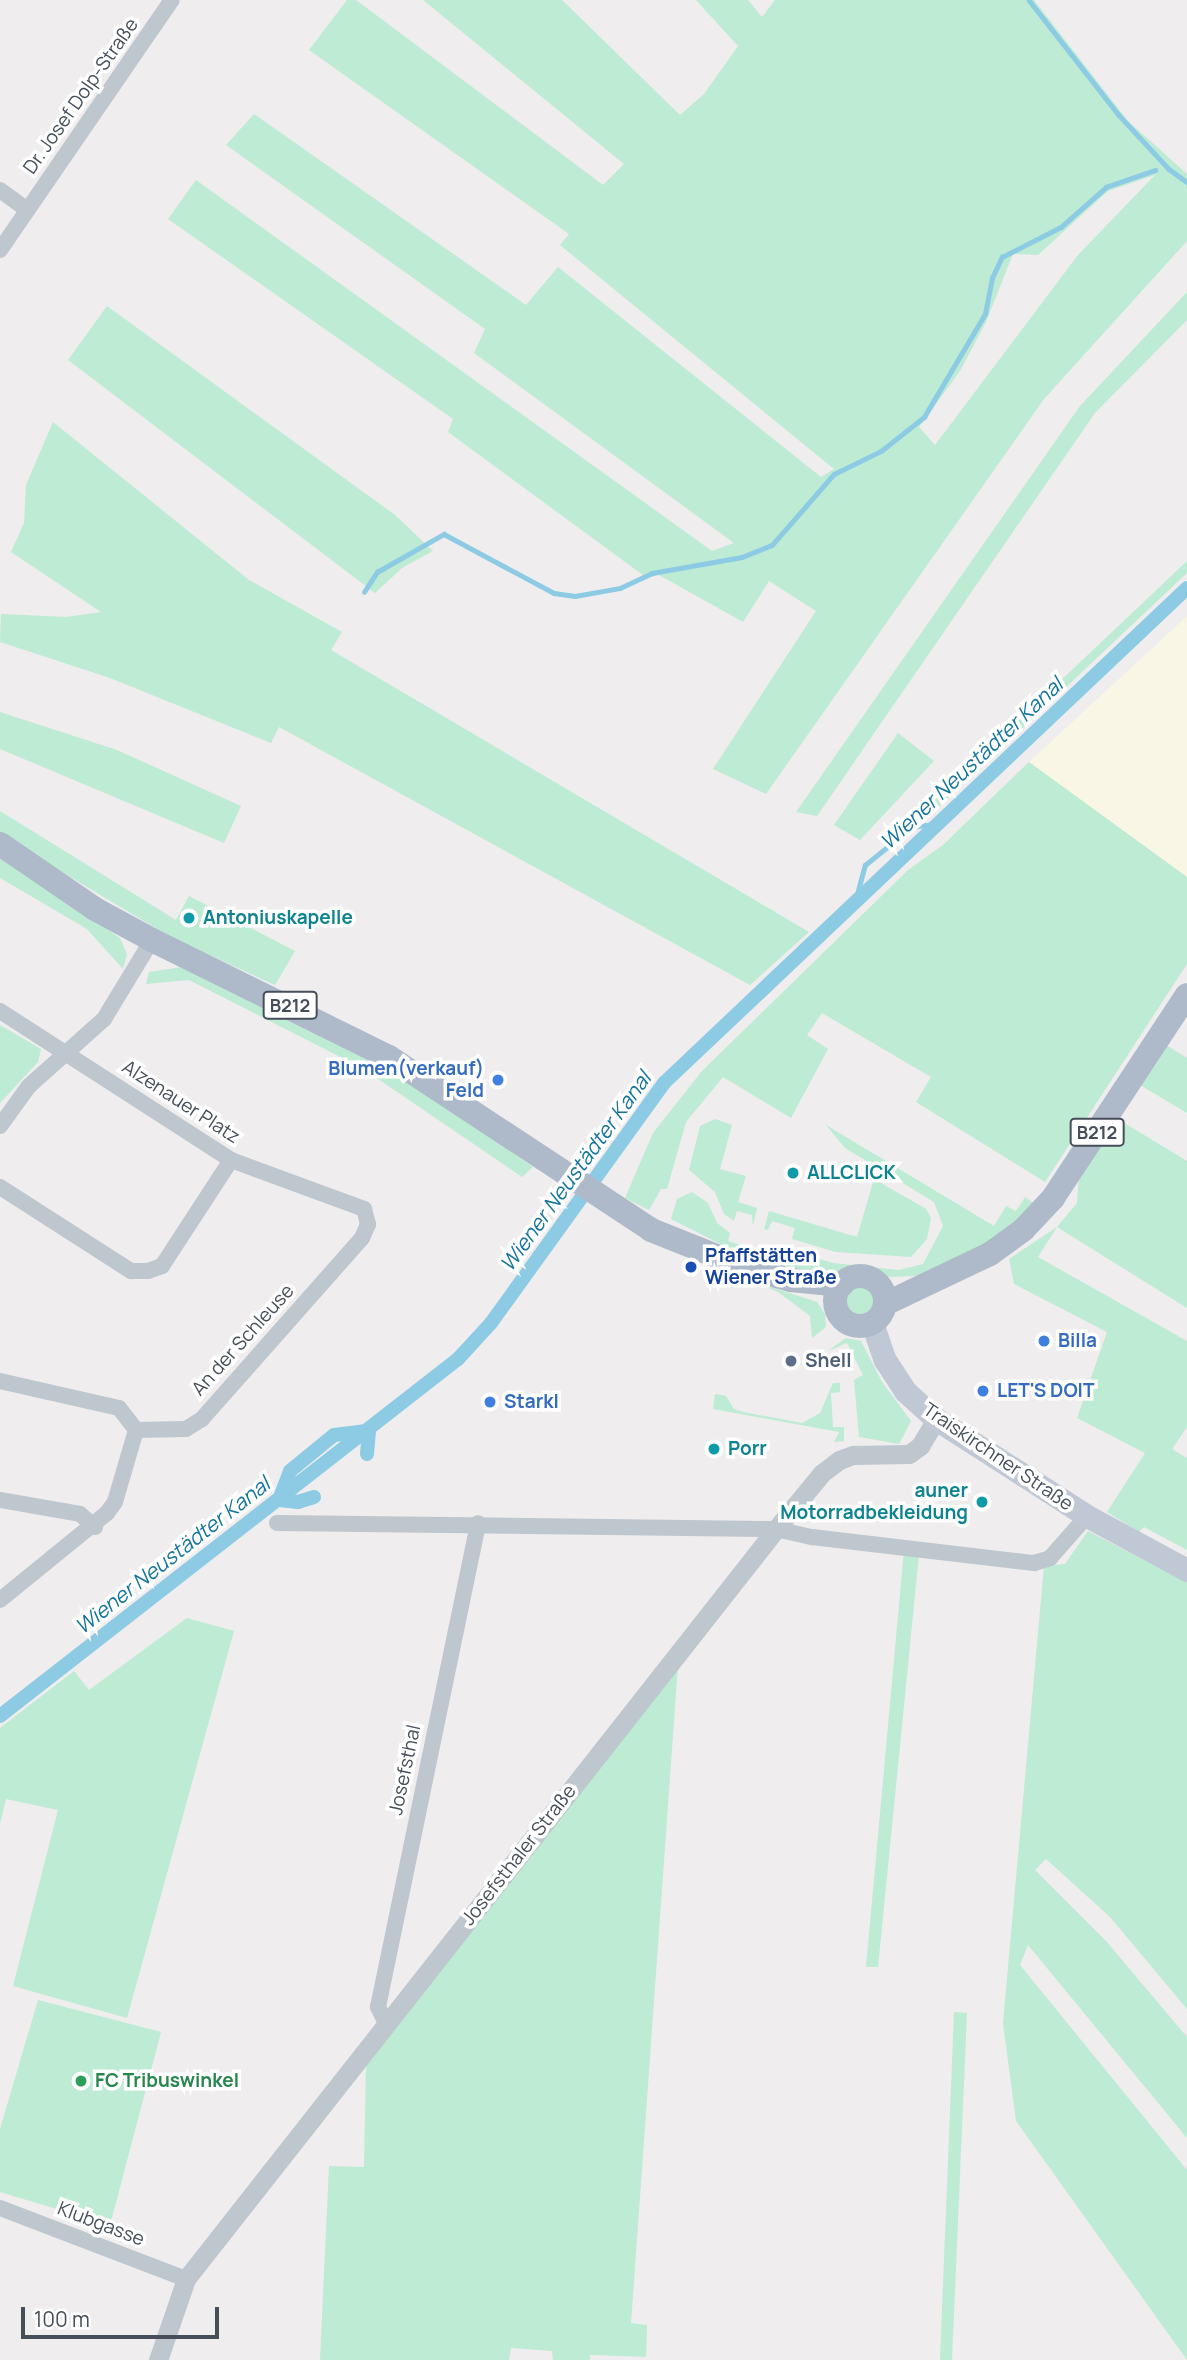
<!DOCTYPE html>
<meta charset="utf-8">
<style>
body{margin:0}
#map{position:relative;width:1187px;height:2360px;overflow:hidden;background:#efeded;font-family:Manrope,sans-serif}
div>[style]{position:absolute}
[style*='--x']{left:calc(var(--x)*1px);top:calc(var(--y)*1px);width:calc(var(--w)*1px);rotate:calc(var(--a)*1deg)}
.commercial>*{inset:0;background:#faf6e6}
.green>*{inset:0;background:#bdebd3}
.round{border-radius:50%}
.stream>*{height:4.5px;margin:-2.25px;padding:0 2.25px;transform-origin:2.25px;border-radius:2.25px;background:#8dcbe5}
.canal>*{height:14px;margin:-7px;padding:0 7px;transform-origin:7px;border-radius:7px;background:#8dcbe5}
.minor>*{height:16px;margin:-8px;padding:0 8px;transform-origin:8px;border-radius:8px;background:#bec6ce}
.tertiary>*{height:19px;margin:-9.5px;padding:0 9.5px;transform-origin:9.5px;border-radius:9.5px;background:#bec6ce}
.secondary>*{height:23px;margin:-11.5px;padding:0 11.5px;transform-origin:11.5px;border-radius:11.5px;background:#c0c8d5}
.primary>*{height:24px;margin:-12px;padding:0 12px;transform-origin:12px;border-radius:12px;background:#aeb9ca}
.primary>.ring{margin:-12px;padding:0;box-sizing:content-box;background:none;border:24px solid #aeb9ca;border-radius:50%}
.dots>*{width:19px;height:19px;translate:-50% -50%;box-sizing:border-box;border:4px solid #fff;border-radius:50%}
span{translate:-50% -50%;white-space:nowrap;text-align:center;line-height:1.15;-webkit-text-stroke:7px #fff;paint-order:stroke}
.shield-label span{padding:2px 5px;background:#fff;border:2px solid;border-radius:5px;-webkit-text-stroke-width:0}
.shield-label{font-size:18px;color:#464e59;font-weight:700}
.street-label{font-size:19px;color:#464e59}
.culture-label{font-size:19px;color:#0d838f;font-weight:700}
.left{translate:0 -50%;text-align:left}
.right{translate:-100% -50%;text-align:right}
.shop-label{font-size:19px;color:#366cbe;font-weight:700}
.transit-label{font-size:19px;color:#164399;font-weight:700}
.service-label{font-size:19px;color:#4e5e75;font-weight:700}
.leisure-label{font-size:19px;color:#27864d;font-weight:700}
.water-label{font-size:21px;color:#15749c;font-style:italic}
.scale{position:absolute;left:21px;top:2307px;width:198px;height:32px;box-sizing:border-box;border:4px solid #464e59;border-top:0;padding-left:9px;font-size:21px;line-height:24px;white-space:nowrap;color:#464e59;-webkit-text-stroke:5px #fff;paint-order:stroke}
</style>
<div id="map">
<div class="commercial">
<div style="clip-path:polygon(1187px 616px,1187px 877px,1029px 762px)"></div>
</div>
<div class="green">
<div style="clip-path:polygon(evenodd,347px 0,356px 0,603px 185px,624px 164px,423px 0,562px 0,680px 115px,704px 94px,738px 46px,696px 0,748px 0,762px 17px,775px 0,1034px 0,1128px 121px,1187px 174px,1187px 241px,1044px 399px,766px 794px,713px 769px,816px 611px,769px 581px,743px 622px,659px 575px,647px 578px,448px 432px,453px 419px,168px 219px,196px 180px,712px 551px,734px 543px,474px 353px,485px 329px,226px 145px,254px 114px,526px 305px,558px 267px,821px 477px,834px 469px,560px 245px,569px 234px,309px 50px,347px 0,1155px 175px,1078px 255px,935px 445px,919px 427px,960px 371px,986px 322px,1013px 254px,1038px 255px,1108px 191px,1155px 175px)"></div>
<div style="clip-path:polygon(1187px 292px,1187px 320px,1095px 413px,817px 816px,796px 812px,1080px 406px)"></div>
<div style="clip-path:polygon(107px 306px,395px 515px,433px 551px,402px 568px,375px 593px,68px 360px)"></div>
<div style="clip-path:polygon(53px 422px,249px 580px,342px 632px,331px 650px,809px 932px,750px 985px,279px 727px,271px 743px,110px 678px,0 642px,1px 614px,66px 617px,101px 612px,11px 552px,24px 523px,26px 485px)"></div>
<div style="clip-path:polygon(1187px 561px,1187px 573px,925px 820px,920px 814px)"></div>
<div style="clip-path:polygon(0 712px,117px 750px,241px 806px,224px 843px,0 749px)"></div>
<div style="clip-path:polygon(898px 733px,934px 761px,860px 840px,834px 825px)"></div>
<div style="clip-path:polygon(1029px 762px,1187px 877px,1187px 964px,1045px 1182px,916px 1102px,931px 1077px,822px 1013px,807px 1035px,828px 1049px,791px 1118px,723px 1077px,686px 1122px,667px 1189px,661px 1189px,649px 1210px,625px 1198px,653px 1133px,702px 1071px,908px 870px,943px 845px)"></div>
<div style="clip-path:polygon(0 811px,176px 920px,189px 896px,295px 951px,275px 985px,174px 939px,0 835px)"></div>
<div style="clip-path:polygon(0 855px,120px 938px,127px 954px,123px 969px,87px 929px,0 878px)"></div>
<div style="clip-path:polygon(182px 967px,405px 1078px,533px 1167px,522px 1177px,362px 1068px,189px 980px,146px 984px,149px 972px)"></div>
<div style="clip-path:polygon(0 1025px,41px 1049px,38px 1062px,0 1103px)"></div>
<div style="clip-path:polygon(1166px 1045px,1187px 1058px,1187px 1113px,1140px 1085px)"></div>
<div style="clip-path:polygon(1116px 1118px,1187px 1161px,1187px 1308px,1057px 1227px,1038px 1257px,1187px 1341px,1187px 1427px,1172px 1449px,1187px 1458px,1187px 1550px,1144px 1527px,1139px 1532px,1107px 1512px,1145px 1453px,1077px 1418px,1107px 1332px,1014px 1284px,1009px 1259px,1057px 1227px,1077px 1203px,1079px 1175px)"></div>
<div style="clip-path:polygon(715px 1119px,732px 1125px,720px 1169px,746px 1176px,738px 1202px,757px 1208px,753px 1226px,752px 1215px,737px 1211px,734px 1221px,724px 1214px,715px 1192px,689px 1170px,700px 1126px)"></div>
<div style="clip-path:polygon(826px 1125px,994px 1226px,1006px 1206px,1016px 1211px,1025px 1197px,1032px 1202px,1032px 1208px,999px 1238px,941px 1269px,915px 1276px,885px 1277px,859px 1271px,832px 1276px,752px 1260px,671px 1219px,677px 1199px,692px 1192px,708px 1203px,717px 1223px,730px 1233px,728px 1241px,786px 1259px,789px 1250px,833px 1263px,899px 1270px,923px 1264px,943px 1226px,934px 1202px,845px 1148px)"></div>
<div style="clip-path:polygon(874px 1179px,926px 1209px,931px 1218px,927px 1239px,911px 1257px,836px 1252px,792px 1239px,795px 1228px,772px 1221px,768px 1230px,764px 1229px,769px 1211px,857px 1237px)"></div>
<div style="clip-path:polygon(755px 1282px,817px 1302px,825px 1314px,826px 1327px,812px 1338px,810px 1316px,778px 1292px)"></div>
<div class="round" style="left:843px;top:1286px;width:32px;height:32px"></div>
<div style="clip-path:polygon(846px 1338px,861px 1341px,882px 1382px,911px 1421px,899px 1444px,859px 1437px,854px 1380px,863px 1375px,847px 1343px,828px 1351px)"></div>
<div style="clip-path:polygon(833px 1383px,840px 1383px,840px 1392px,831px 1393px,833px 1427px,844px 1427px,844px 1441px,834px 1442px,839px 1432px,713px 1409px,715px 1394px,726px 1396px,734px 1409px,743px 1412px,802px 1423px,820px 1413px)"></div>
<div style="clip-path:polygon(1088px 1531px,1187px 1582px,1187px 2009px,1110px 1917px,1046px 1859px,1035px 1870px,1106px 1941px,1187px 2037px,1187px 2138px,1028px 1945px,1020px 1965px,1187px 2170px,1187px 2360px,1016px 2121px,1003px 2023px,1044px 1566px,1065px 1564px)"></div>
<div style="clip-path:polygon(904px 1550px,919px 1554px,878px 1967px,866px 1967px)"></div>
<div style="clip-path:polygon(187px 1618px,234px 1631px,127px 2018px,13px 1986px,58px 1810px,6px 1799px,0 1824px,0 1728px,74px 1671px,89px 1690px)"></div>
<div style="clip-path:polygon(678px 1665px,631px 2323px,647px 2325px,646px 2357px,590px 2355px,590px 2360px,553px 2360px,552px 2351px,511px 2348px,509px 2360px,320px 2360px,329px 2166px,364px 2167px,366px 2066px)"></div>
<div style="clip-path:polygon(38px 2000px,161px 2032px,110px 2225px,0 2192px,0 2129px)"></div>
<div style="clip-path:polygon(954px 2012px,967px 2013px,952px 2360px,940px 2360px)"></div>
</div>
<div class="stream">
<div style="--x:1029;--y:0;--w:145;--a:52"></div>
<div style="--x:1118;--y:114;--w:75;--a:47.2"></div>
<div style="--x:1169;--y:169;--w:22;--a:36"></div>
<div style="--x:364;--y:592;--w:24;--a:-57"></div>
<div style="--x:377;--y:572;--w:77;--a:-29.6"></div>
<div style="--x:444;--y:534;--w:125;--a:28.2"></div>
<div style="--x:554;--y:593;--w:21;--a:8"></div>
<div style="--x:575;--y:596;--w:46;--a:-10.1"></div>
<div style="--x:620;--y:588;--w:35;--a:-25"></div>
<div style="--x:652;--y:573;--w:91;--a:-10.1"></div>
<div style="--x:742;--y:557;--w:32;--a:-22"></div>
<div style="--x:772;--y:545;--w:94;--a:-48.9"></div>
<div style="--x:834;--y:474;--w:52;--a:-26.1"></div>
<div style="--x:881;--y:451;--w:55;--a:-38.3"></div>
<div style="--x:924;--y:417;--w:120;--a:-59.4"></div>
<div style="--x:985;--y:314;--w:37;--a:-79"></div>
<div style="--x:992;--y:278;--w:23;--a:-65"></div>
<div style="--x:1002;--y:257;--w:66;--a:-27"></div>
<div style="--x:1061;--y:227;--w:60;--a:-41.6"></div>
<div style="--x:1106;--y:187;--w:52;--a:-19.1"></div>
<div style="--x:856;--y:898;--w:34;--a:-75"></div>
<div style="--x:865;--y:865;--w:60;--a:-39"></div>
<div style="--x:912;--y:827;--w:22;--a:-8"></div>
</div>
<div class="canal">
<div style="--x:314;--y:1497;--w:17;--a:163"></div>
<div style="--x:298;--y:1502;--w:19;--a:-174"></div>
<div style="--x:279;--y:1500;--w:31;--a:-69"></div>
<div style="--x:290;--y:1471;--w:57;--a:-39.3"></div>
<div style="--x:334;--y:1435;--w:35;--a:-7"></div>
<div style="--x:369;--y:1431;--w:23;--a:95"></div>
<div style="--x:0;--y:1716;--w:581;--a:-37.94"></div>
<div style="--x:458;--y:1359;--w:49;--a:-47.5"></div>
<div style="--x:491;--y:1323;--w:296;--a:-54.2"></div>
<div style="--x:664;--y:1083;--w:720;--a:-43.42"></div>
</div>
<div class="minor">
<div style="--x:0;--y:190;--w:34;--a:36"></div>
<div style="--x:0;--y:250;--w:303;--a:-55.5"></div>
<div style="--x:0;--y:1011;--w:275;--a:32.8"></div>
<div style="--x:231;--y:1160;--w:142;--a:20.2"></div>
<div style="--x:364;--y:1209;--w:16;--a:75"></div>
<div style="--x:368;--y:1224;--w:15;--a:113"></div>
<div style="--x:362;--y:1238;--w:242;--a:131.5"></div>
<div style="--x:202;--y:1419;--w:19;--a:148"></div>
<div style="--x:186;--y:1429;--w:50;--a:178.9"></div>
<div style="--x:0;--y:1126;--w:49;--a:-54.1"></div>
<div style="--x:29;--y:1086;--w:101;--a:-41.8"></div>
<div style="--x:104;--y:1019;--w:92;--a:-58.7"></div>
<div style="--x:0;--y:1187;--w:156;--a:32.7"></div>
<div style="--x:131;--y:1271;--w:17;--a:0"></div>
<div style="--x:148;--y:1271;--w:15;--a:-20"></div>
<div style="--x:162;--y:1266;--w:126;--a:-56.9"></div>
<div style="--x:0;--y:1381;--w:122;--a:12.8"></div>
<div style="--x:119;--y:1408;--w:28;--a:52"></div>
<div style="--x:136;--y:1430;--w:75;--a:106.3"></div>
<div style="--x:115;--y:1502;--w:14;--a:126"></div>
<div style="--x:107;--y:1513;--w:138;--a:140.9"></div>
<div style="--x:0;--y:1500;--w:81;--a:9.9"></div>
<div style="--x:80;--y:1514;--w:20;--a:41"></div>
<div style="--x:277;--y:1523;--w:499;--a:0.7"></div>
<div style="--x:776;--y:1529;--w:37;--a:13"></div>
<div style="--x:812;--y:1537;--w:224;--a:6.7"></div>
<div style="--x:1034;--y:1563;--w:17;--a:-17"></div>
<div style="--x:1050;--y:1558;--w:56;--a:-48.6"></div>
<div style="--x:386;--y:2023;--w:18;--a:-117"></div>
<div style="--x:378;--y:2007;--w:494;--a:-78.3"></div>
<div style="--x:0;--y:2208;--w:199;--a:20.9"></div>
</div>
<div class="tertiary">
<div style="--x:158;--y:2360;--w:86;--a:-70.9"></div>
<div style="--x:186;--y:2279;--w:954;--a:-51.81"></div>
<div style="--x:776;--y:1529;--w:72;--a:-50.6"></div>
<div style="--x:822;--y:1473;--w:21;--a:-37"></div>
<div style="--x:839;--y:1460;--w:15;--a:-20"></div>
<div style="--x:853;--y:1455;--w:56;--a:-1"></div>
<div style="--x:909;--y:1454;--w:14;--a:-36"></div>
<div style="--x:920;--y:1446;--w:31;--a:-59"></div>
</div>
<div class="secondary">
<div style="--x:872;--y:1323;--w:39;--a:71"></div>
<div style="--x:885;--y:1360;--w:37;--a:57"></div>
<div style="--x:905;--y:1391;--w:42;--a:42.1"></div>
<div style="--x:936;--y:1419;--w:179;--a:32.7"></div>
<div style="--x:1087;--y:1516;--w:114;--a:28.4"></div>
</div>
<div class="primary">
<div style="--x:0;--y:844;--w:115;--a:34.4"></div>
<div style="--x:95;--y:909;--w:65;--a:28.5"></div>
<div style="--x:152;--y:940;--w:264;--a:26.3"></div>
<div style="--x:389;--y:1057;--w:314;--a:33.4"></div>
<div style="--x:651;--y:1230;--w:100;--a:21.7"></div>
<div style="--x:744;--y:1267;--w:49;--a:15.5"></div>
<div style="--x:791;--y:1280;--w:51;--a:5.6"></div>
<div class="ring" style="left:835px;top:1276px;width:26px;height:26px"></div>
<div style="--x:885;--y:1304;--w:116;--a:-25.5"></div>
<div style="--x:990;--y:1254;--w:41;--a:-36"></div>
<div style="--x:1023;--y:1230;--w:44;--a:-46.8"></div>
<div style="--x:1053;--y:1198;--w:243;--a:-56.6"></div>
</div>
<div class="dots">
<div style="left:189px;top:918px;background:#0f9aa8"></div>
<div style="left:498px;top:1080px;background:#3f7fe0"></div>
<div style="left:793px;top:1173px;background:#0f9aa8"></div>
<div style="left:691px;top:1267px;background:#1a4fb4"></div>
<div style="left:1044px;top:1341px;background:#3f7fe0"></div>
<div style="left:791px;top:1361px;background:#5c6f8a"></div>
<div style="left:983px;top:1391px;background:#3f7fe0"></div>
<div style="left:490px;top:1402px;background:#3f7fe0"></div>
<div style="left:714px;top:1449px;background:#0f9aa8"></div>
<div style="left:982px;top:1502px;background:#0f9aa8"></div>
<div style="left:81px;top:2081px;background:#2e9e5b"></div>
</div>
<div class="shield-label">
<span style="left:290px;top:1005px">B212</span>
<span style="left:1097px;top:1132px">B212</span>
</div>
<div class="street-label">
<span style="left:81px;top:96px;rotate:-55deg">Dr. Josef Dolp-Straße</span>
<span style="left:181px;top:1102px;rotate:33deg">Alzenauer Platz</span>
<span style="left:243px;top:1340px;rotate:-48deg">An der Schleuse</span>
<span style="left:998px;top:1457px;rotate:34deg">Traiskirchner Straße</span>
<span style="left:405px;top:1770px;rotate:-78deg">Josefsthal</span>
<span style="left:519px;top:1855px;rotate:-52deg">Josefsthaler Straße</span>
<span style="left:101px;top:2224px;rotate:21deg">Klubgasse</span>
</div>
<div class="culture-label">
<span class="left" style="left:203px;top:918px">Antoniuskapelle</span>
<span class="left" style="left:807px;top:1173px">ALLCLICK</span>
<span class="left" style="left:728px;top:1449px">Porr</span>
<span class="right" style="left:968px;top:1502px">auner<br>Motorradbekleidung</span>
</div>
<div class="shop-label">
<span class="right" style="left:484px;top:1080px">Blumen(verkauf)<br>Feld</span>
<span class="left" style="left:1058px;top:1341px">Billa</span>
<span class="left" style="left:997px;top:1391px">LET'S DOIT</span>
<span class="left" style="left:504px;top:1402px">Starkl</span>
</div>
<div class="transit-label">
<span class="left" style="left:705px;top:1267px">Pfaffstätten<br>Wiener Straße</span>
</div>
<div class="service-label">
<span class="left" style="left:805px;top:1361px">Shell</span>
</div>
<div class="leisure-label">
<span class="left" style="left:95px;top:2081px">FC Tribuswinkel</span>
</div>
<div class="water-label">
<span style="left:971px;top:763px;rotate:-43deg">Wiener Neustädter Kanal</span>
<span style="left:575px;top:1171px;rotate:-54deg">Wiener Neustädter Kanal</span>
<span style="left:172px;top:1555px;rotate:-38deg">Wiener Neustädter Kanal</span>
</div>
<div class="scale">100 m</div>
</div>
